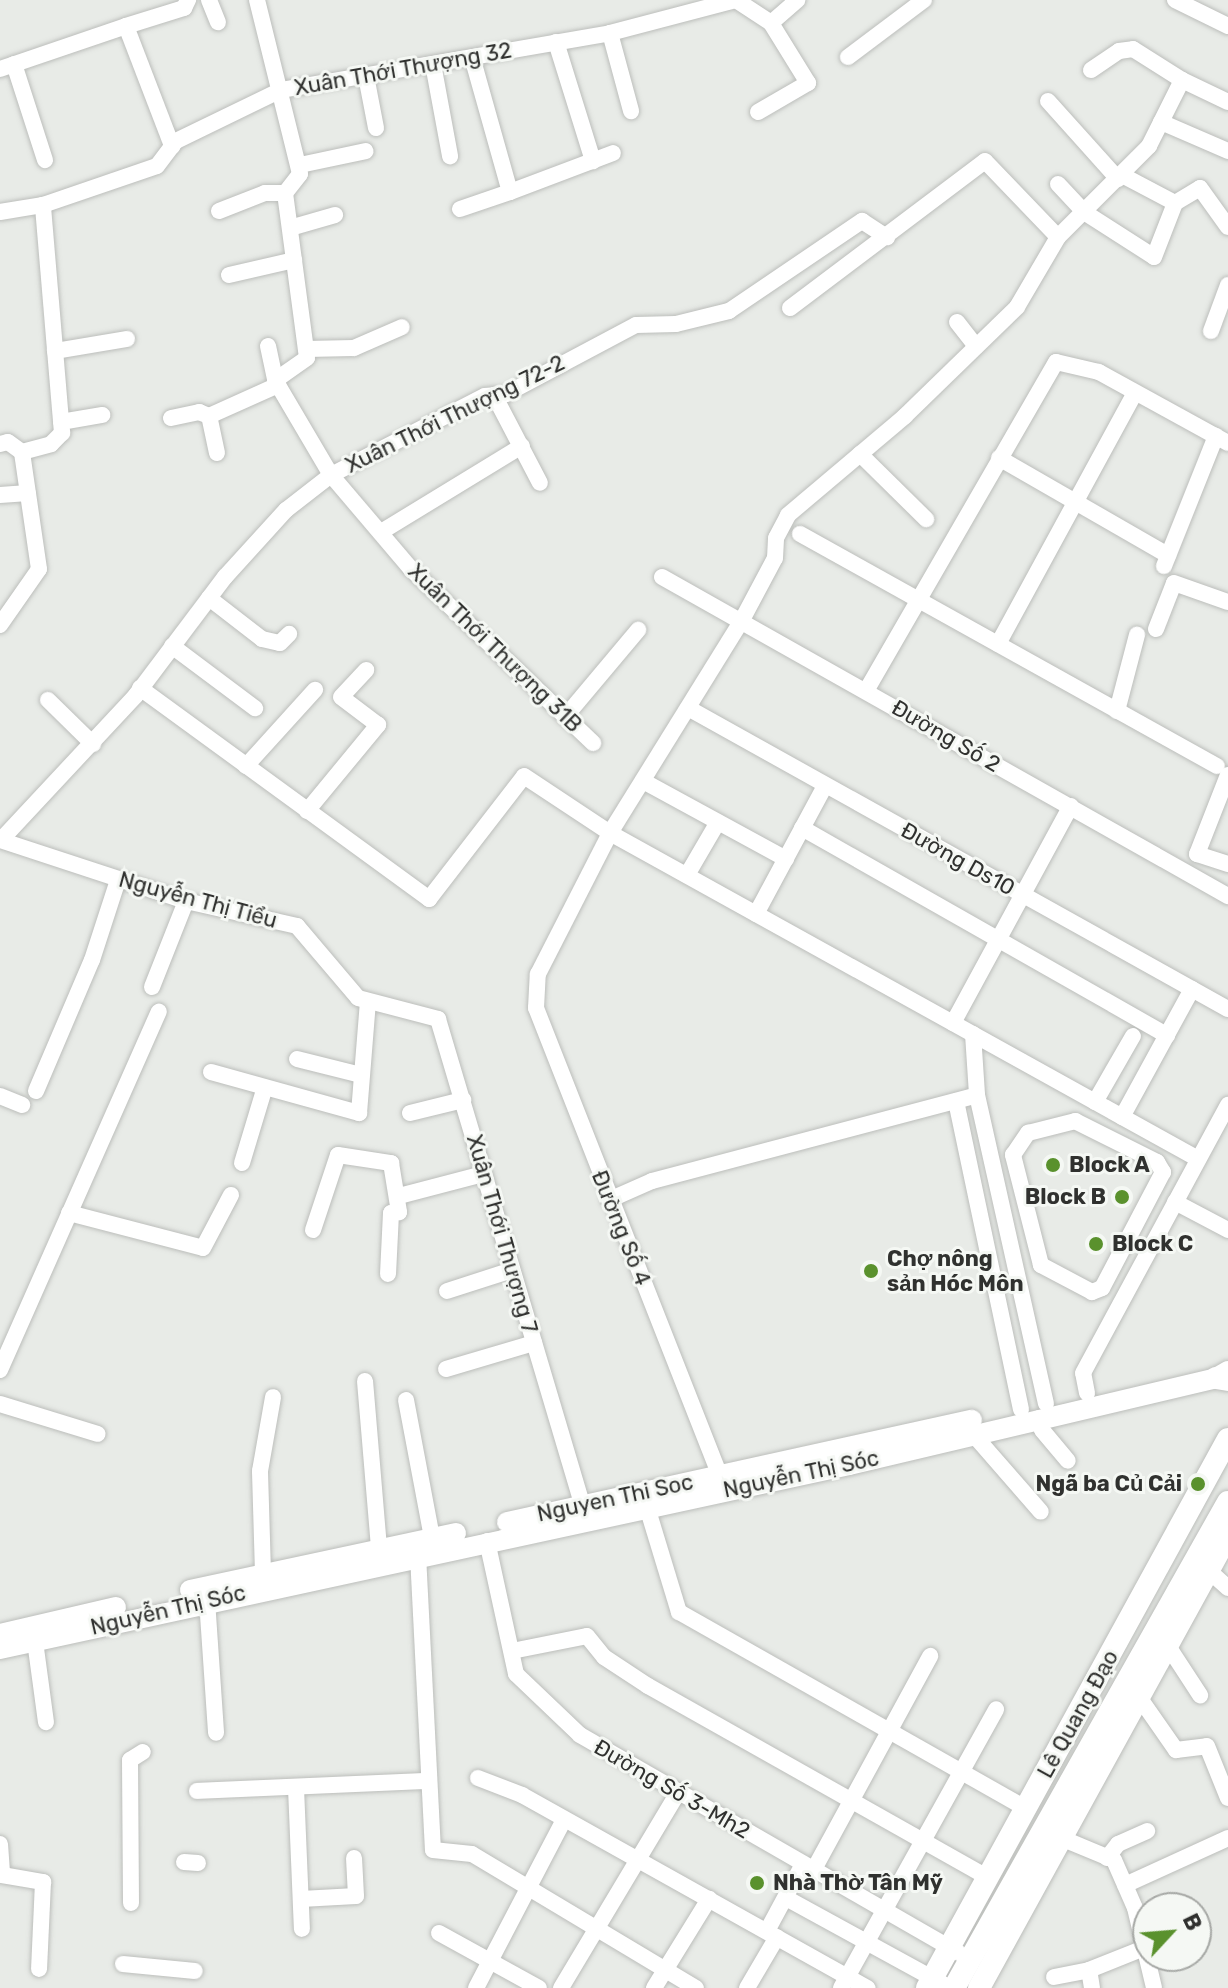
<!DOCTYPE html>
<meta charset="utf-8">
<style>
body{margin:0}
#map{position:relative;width:1228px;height:1988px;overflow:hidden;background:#e8ebe7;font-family:Rubik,sans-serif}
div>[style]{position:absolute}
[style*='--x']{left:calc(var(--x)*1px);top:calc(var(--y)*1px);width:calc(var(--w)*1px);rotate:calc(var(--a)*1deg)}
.roads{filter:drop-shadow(0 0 2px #bcbebb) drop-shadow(0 0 2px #bcbebb)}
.minor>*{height:16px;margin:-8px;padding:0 8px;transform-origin:8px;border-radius:8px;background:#fff}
.major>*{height:20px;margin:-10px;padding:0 10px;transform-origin:10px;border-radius:10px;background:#fff}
.highway>*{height:22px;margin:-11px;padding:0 11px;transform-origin:11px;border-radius:11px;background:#fff}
.dots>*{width:22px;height:22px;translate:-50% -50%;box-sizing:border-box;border:4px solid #f5f8f4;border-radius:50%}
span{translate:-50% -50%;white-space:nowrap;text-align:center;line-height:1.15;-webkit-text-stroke:6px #f5f8f4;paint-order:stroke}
.street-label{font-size:22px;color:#30312f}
.poi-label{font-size:22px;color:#30312f;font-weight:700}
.left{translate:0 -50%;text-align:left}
.right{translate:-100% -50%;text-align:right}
.north{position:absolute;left:1132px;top:1892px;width:80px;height:80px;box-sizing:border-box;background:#f5f8f4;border:2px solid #a6a8a5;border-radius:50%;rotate:64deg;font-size:22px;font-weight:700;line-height:32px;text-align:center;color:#30312f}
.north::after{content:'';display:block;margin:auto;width:28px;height:36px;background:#5a912d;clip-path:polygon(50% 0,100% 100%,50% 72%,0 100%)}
</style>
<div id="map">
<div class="roads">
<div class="minor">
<div style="--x:209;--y:0;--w:24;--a:68"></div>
<div style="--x:257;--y:0;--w:179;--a:76.1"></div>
<div style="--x:300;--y:174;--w:24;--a:128"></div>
<div style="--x:285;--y:193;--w:166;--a:82.4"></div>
<div style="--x:307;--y:358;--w:39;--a:145"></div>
<div style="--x:275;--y:380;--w:110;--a:59.5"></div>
<div style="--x:331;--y:475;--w:123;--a:49.6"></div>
<div style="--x:411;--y:569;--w:252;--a:43.7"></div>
<div style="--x:1175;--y:0;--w:59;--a:26.1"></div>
<div style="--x:126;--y:26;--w:61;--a:-17.2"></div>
<div style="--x:184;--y:8;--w:9;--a:-63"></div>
<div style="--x:610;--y:33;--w:81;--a:74.9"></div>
<div style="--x:556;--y:42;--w:125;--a:72.7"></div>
<div style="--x:848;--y:57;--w:95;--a:-36.9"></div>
<div style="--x:14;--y:64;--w:101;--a:72.1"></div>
<div style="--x:433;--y:64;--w:94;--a:79.5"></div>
<div style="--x:0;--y:69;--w:133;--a:-18.8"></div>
<div style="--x:126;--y:26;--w:129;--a:69"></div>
<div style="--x:1091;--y:70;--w:34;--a:-34"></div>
<div style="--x:1119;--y:51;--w:14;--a:-8"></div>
<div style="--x:1133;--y:49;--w:58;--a:32.3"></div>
<div style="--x:366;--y:76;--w:53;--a:79.1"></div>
<div style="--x:1048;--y:101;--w:105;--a:48.1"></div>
<div style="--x:758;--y:112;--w:58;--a:-30.1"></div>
<div style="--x:808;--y:83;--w:70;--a:-121.7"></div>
<div style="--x:1161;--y:122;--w:73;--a:23.4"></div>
<div style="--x:300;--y:165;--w:67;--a:-12"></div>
<div style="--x:1058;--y:184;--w:38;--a:47"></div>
<div style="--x:1084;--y:212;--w:83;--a:32.7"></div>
<div style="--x:1154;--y:257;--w:58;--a:-68.7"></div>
<div style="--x:1175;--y:203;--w:60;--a:-152.2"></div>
<div style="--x:510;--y:192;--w:110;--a:-20.7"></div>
<div style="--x:1175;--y:203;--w:29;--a:-31"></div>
<div style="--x:1200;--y:188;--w:48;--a:54.3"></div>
<div style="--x:460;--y:209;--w:53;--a:-18.8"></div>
<div style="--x:510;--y:192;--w:140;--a:-105.7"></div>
<div style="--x:219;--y:211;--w:49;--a:-21.4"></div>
<div style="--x:265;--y:193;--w:20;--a:0"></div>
<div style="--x:0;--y:212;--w:44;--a:-9.2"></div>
<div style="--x:43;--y:205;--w:120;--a:-18.9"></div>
<div style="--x:157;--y:166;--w:31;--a:-53"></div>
<div style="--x:176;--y:141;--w:117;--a:-25.9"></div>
<div style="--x:281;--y:90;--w:334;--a:-9.8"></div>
<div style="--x:610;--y:33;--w:130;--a:-14.7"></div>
<div style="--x:736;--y:0;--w:42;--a:33.3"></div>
<div style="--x:771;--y:23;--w:35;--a:-41"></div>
<div style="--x:290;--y:228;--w:47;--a:-16.1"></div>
<div style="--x:229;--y:275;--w:67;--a:-13"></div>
<div style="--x:790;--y:308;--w:244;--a:-37"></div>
<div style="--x:985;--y:161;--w:105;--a:46.2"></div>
<div style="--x:957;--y:322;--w:31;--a:52"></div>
<div style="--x:1211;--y:331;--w:49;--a:-69.7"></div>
<div style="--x:268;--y:346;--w:35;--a:78"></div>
<div style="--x:306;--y:349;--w:48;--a:-1.2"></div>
<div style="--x:354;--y:348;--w:52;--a:-23.6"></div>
<div style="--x:55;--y:351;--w:73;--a:-9.5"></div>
<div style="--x:494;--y:395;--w:99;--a:62.4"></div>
<div style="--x:171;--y:418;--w:29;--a:-12"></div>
<div style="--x:199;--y:412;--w:11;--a:22"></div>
<div style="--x:61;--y:422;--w:42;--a:-9.7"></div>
<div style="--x:0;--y:444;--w:8;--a:-14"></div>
<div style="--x:8;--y:442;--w:17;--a:36"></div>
<div style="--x:217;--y:453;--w:38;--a:-102"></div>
<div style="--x:209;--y:416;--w:76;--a:-24.2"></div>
<div style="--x:860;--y:454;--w:93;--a:44.6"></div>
<div style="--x:999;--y:458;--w:195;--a:29.9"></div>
<div style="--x:0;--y:495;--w:28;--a:-4"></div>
<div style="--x:381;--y:532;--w:165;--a:-31.4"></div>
<div style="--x:800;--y:534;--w:477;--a:29.1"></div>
<div style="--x:1164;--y:566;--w:140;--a:-68.2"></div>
<div style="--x:662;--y:577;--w:650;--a:29.41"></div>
<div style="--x:209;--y:598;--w:67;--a:37.7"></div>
<div style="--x:262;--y:639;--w:18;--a:13"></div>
<div style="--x:280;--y:643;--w:13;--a:-45"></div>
<div style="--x:0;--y:625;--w:68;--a:-55.1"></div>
<div style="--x:39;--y:569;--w:118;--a:-98.3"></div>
<div style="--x:22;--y:452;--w:30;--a:-15"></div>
<div style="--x:51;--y:444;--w:16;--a:-45"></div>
<div style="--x:62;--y:433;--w:229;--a:-94.8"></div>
<div style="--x:1156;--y:629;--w:49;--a:-68.6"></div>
<div style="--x:1174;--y:583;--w:57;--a:19.4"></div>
<div style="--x:998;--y:644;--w:284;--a:-61.4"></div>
<div style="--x:172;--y:646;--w:104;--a:36.8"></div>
<div style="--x:140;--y:688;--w:358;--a:36.1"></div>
<div style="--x:429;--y:899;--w:155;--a:-52.3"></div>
<div style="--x:524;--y:776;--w:103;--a:33.5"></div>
<div style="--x:610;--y:833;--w:672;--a:29"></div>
<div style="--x:866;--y:691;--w:380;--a:-60"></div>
<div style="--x:1056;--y:362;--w:44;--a:13.1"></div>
<div style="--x:1099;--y:372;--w:147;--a:28.8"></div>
<div style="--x:48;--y:700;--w:63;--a:44.4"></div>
<div style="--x:688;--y:708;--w:618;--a:29.14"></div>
<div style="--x:1117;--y:711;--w:79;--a:-75.3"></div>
<div style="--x:565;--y:717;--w:114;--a:-50"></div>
<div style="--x:246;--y:766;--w:103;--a:-47.8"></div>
<div style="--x:1228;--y:775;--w:85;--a:111.4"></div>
<div style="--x:1197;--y:854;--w:33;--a:18"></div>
<div style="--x:643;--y:781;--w:163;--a:28.6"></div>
<div style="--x:307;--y:811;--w:112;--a:-50.5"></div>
<div style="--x:378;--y:725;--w:46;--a:-142.9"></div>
<div style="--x:341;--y:697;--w:37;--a:-47"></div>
<div style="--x:802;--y:828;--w:420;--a:29.6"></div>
<div style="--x:0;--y:840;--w:196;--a:18.2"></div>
<div style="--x:186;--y:901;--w:114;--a:12.7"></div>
<div style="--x:297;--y:926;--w:94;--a:49.7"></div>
<div style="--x:358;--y:998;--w:83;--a:14.7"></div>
<div style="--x:438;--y:1019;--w:520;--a:73.45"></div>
<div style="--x:1;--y:840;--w:198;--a:-47"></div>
<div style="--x:136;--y:695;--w:148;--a:-53"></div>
<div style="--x:225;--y:577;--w:91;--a:-47.7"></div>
<div style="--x:286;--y:510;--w:57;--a:-37.9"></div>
<div style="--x:331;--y:475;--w:173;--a:-27.2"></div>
<div style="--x:485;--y:396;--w:21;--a:-5"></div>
<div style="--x:506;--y:394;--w:147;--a:-28"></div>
<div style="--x:636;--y:325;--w:40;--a:-1.4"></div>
<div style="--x:676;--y:324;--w:55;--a:-13.8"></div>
<div style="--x:729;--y:311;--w:161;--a:-34.1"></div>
<div style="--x:862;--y:221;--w:30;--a:33"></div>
<div style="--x:687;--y:875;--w:61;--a:-59.7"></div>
<div style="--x:756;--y:914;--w:145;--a:-61.7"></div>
<div style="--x:152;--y:987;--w:92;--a:-68.4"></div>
<div style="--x:953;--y:1023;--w:247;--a:-61.5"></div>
<div style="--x:973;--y:1034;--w:61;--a:86.2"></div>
<div style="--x:977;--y:1095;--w:316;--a:77.4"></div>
<div style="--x:297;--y:1059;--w:66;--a:14"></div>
<div style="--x:211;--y:1072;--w:154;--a:15.5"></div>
<div style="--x:359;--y:1113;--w:112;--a:-85.4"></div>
<div style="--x:36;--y:1091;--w:142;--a:-66.9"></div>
<div style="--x:92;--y:960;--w:84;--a:-72"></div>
<div style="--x:0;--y:1096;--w:24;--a:22"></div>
<div style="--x:956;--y:1101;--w:315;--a:78.1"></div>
<div style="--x:1095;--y:1102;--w:76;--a:-60.1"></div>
<div style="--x:410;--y:1113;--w:55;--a:-13.8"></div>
<div style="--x:1122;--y:1117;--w:146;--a:-61.3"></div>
<div style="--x:1075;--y:1121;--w:92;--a:26.6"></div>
<div style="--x:1157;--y:1162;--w:12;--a:59"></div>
<div style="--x:1163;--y:1172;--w:131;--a:117.7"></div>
<div style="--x:1102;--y:1288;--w:11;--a:158"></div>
<div style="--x:1092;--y:1292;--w:58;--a:-152.1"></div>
<div style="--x:1041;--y:1265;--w:114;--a:-104.3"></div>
<div style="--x:1013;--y:1155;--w:27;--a:-56"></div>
<div style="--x:1028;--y:1133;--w:49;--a:-14.3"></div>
<div style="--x:242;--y:1163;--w:76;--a:-73.2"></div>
<div style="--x:399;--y:1196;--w:87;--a:-14.7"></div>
<div style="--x:609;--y:1200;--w:47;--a:-23.8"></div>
<div style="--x:652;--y:1181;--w:336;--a:-14.8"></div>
<div style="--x:1175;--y:1202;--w:60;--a:27.8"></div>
<div style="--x:69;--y:1213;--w:138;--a:14.6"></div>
<div style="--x:203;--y:1248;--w:60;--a:-62.2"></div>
<div style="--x:313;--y:1230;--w:79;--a:-71.6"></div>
<div style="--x:338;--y:1155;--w:54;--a:8.6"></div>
<div style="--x:391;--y:1163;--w:50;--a:80.7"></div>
<div style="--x:399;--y:1212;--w:8;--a:173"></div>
<div style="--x:391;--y:1213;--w:61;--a:92.8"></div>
<div style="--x:447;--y:1291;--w:68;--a:-17.9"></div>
<div style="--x:446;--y:1369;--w:92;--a:-16.5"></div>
<div style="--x:0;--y:1370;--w:392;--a:-66.1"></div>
<div style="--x:365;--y:1381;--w:169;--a:85.2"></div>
<div style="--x:1087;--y:1393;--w:20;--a:-101"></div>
<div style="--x:1083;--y:1373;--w:305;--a:-61.6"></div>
<div style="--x:406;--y:1400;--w:140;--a:79.3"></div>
<div style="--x:0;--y:1404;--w:102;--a:17"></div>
<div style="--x:1039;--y:1418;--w:12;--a:76"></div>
<div style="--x:1042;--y:1430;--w:40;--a:50"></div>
<div style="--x:973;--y:1434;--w:103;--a:48.9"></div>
<div style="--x:720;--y:1476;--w:503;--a:-111.46"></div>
<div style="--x:536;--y:1008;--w:34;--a:-87"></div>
<div style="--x:538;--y:974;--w:158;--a:-62.9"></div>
<div style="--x:610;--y:833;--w:251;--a:-58.2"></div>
<div style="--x:742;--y:620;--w:70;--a:-62"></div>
<div style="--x:775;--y:558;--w:20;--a:-87"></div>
<div style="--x:776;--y:538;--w:26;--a:-62"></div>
<div style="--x:788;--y:515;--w:153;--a:-40.2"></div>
<div style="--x:905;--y:416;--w:156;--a:-44.2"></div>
<div style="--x:1017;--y:307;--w:81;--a:-59.6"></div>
<div style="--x:1058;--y:237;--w:129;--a:-45"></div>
<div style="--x:1149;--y:146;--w:74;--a:-63.4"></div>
<div style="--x:1182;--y:80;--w:51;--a:25.6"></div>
<div style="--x:647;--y:1507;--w:110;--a:73.1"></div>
<div style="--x:679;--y:1612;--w:398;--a:29.5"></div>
<div style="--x:487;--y:1541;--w:136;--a:77.7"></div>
<div style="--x:516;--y:1674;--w:88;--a:43.6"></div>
<div style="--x:580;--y:1735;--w:437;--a:29.9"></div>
<div style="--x:418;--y:1555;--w:295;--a:87.1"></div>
<div style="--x:433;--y:1850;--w:39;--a:6"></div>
<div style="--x:472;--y:1854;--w:261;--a:30.9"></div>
<div style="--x:1208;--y:1570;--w:27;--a:42"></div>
<div style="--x:263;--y:1573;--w:102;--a:-91.7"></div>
<div style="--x:260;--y:1471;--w:75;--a:-80"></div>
<div style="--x:207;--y:1600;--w:133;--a:86.1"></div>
<div style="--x:35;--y:1641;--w:82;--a:82.3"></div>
<div style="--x:1168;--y:1646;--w:59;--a:56.9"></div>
<div style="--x:512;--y:1651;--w:76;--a:-11.3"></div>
<div style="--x:587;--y:1636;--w:27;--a:51"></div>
<div style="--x:604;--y:1657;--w:53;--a:33.4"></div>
<div style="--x:648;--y:1686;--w:389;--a:29.4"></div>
<div style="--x:1139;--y:1697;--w:65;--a:55.1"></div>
<div style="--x:1176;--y:1750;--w:31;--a:-7"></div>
<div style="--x:1207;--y:1746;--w:56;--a:68"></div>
<div style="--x:478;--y:1778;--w:47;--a:21.1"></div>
<div style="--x:522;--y:1795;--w:396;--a:29.2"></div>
<div style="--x:296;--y:1788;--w:141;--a:87.6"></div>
<div style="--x:197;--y:1791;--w:231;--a:-2.5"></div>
<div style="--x:1061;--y:1838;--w:57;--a:22.5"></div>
<div style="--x:1114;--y:1860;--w:52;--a:66.4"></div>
<div style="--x:1135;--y:1908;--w:82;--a:76.6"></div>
<div style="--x:0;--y:1844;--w:31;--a:86"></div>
<div style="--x:2;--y:1875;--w:42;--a:9.7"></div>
<div style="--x:43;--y:1882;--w:87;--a:92.6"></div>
<div style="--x:1107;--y:1858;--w:18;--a:-52"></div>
<div style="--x:1118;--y:1844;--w:32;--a:-24"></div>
<div style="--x:184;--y:1862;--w:14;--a:4"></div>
<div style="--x:813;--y:1871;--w:245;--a:-61.4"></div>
<div style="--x:1125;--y:1885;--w:113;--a:-24.5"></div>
<div style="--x:786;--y:1898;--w:179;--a:28.7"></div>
<div style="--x:301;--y:1899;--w:55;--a:-3.1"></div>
<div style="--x:356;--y:1896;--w:38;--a:-93"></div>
<div style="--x:131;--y:1903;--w:143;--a:-90.4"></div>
<div style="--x:130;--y:1760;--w:15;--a:-32"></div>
<div style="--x:767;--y:1931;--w:74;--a:-61.7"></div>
<div style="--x:439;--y:1933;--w:114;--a:28.8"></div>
<div style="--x:123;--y:1964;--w:72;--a:5.6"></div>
<div style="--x:1054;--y:1977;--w:36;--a:-11"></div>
<div style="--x:476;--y:1988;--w:190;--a:-62.4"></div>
<div style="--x:561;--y:1988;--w:226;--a:-59.1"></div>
<div style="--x:654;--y:1988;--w:105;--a:-58.3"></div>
<div style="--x:747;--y:1988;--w:59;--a:-59.5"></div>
<div style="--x:841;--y:1988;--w:319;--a:-60.9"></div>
<div style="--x:1092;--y:1988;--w:18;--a:-99"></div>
<div style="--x:1089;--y:1970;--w:59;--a:-21.8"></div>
</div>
<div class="major">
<div style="--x:507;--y:1522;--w:476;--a:-12.4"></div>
<div style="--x:190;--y:1590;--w:272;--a:-12.1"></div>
<div style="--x:0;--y:1634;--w:119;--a:-13.1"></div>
<div style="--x:0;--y:1649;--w:869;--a:-12.23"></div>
<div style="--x:849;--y:1465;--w:377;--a:-13.3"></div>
<div style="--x:1216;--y:1378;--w:14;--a:-30"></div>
</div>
<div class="highway">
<div style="--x:1216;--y:1378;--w:12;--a:9"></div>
<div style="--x:927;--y:1988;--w:626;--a:-61.27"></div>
<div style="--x:954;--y:1988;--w:558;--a:-60.59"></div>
<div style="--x:979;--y:1988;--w:517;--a:-61.2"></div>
</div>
</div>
<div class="dots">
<div style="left:1053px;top:1165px;background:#5a912d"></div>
<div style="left:1122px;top:1197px;background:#5a912d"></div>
<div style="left:1096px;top:1244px;background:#5a912d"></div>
<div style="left:871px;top:1271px;background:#5a912d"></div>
<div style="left:1198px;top:1484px;background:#5a912d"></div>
<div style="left:757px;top:1883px;background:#5a912d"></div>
</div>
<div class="street-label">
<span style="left:403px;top:69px;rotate:-10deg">Xuân Thới Thượng 32</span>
<span style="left:455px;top:414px;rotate:-26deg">Xuân Thới Thượng 72-2</span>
<span style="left:495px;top:648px;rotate:44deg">Xuân Thới Thượng 31B</span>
<span style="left:946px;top:736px;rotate:30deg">Đường Số 2</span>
<span style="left:958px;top:859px;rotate:29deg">Đường Ds10</span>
<span style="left:198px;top:900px;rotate:15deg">Nguyễn Thị Tiểu</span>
<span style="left:621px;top:1228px;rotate:68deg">Đường Số 4</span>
<span style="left:502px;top:1234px;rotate:74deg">Xuân Thới Thượng 7</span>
<span style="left:801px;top:1474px;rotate:-12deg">Nguyễn Thị Sóc</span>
<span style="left:615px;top:1498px;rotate:-12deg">Nguyen Thi Soc</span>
<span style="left:168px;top:1610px;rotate:-13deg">Nguyễn Thị Sóc</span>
<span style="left:1078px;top:1714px;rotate:-61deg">Lê Quang Đạo</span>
<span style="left:672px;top:1789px;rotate:30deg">Đường Số 3-Mh2</span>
</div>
<div class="poi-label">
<span class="left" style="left:1069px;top:1165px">Block A</span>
<span class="right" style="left:1106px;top:1197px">Block B</span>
<span class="left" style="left:1112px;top:1244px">Block C</span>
<span class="left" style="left:887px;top:1271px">Chợ nông<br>sản Hóc Môn</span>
<span class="right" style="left:1182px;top:1484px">Ngã ba Củ Cải</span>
<span class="left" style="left:773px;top:1883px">Nhà Thờ Tân Mỹ</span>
</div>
<div class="north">B</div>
</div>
